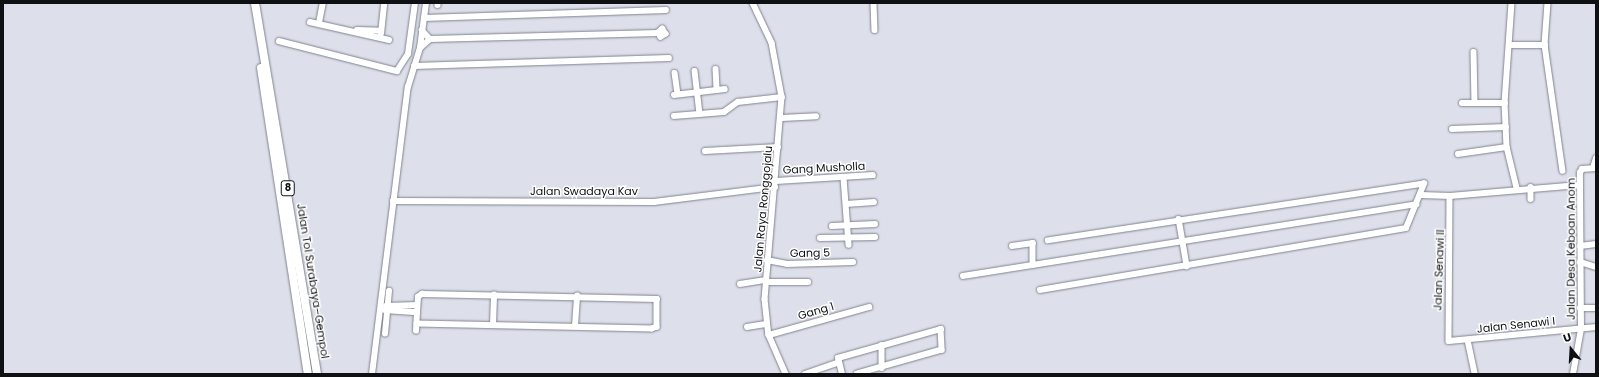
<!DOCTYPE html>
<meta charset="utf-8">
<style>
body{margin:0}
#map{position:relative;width:1599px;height:377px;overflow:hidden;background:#dde0eb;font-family:Poppins,sans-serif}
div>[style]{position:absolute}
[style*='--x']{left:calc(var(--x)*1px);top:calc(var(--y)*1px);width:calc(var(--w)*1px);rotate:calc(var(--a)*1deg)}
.roads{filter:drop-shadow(0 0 1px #80838e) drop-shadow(0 0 1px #80838e)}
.minor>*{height:5.5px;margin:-2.75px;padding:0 2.75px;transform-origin:2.75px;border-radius:2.75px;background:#fff}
.highway>*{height:8px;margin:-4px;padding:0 4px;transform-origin:4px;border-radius:4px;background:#fff}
span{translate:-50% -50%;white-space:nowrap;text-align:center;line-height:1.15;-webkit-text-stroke:3px #fff;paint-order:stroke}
.shield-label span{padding:1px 3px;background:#fff;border:1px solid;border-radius:3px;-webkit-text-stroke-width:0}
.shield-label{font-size:10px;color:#0f1013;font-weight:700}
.street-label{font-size:11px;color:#0f1013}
.frame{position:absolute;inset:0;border:4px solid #0f1013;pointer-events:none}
.north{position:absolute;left:1551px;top:329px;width:40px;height:40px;-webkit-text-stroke:3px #fff;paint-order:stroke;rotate:342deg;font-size:11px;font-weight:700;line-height:16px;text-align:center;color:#0f1013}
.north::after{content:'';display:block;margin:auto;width:14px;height:18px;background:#0f1013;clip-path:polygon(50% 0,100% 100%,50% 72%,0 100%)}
</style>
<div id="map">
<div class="roads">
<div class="minor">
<div style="--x:438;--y:3;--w:2;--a:90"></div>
<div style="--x:753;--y:3;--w:44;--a:64.6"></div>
<div style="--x:772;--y:43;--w:55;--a:79.5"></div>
<div style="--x:782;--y:97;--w:203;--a:94.8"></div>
<div style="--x:765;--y:299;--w:36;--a:84"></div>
<div style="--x:769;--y:335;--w:43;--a:66.4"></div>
<div style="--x:874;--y:3;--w:27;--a:88"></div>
<div style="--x:1512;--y:3;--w:100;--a:94"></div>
<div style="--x:1505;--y:103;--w:44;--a:87.4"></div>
<div style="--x:1507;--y:147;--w:42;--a:76.3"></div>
<div style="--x:1548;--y:3;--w:42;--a:94.1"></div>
<div style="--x:1545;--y:45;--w:127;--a:81.9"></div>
<div style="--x:424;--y:18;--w:242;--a:-1.9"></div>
<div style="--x:310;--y:22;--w:81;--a:12.8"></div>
<div style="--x:319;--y:23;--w:20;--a:-79"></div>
<div style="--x:357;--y:30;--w:24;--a:2"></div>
<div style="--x:422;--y:30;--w:12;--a:48"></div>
<div style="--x:430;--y:39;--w:228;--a:-1.5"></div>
<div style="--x:658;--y:33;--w:6;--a:-45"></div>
<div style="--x:662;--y:29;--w:6;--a:51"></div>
<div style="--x:666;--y:34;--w:6;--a:149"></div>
<div style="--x:661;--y:37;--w:5;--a:-127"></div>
<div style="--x:381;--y:34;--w:31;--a:-84"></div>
<div style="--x:279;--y:41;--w:122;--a:14.3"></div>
<div style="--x:397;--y:71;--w:20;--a:-57"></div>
<div style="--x:408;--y:54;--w:51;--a:-82.2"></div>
<div style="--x:1510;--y:45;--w:35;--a:0"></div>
<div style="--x:420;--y:48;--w:13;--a:-42"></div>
<div style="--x:1474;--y:52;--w:51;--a:88.9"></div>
<div style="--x:414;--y:66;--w:255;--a:-1.8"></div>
<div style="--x:716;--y:69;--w:21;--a:87"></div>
<div style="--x:695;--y:71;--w:43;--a:83.4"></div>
<div style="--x:675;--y:73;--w:21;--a:82"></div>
<div style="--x:674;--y:95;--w:51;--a:-6.7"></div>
<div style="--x:1462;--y:103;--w:43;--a:0"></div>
<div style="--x:674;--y:116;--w:50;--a:-4.6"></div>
<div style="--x:724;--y:112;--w:17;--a:-36"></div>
<div style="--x:738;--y:102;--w:44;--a:-6.5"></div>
<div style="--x:782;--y:118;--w:34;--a:-3"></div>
<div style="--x:1452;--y:129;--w:54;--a:-2.1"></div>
<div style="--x:705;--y:151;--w:73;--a:-3.1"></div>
<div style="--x:1458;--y:154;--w:49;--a:-8.1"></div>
<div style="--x:1593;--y:168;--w:10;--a:-73"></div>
<div style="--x:844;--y:178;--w:67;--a:85.7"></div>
<div style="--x:776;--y:181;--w:97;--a:-3.5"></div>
<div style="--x:1531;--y:187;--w:12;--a:90"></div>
<div style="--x:1421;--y:195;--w:29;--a:2"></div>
<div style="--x:1450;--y:196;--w:129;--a:-4.9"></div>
<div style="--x:1450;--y:196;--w:145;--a:90.4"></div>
<div style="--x:1449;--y:341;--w:148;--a:-5.4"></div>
<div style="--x:393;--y:201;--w:261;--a:0.2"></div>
<div style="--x:654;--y:202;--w:122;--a:-7.1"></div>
<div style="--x:846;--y:204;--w:28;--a:-4"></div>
<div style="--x:1179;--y:219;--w:48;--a:80.3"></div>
<div style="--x:832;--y:226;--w:43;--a:-2.7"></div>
<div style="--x:820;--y:238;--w:55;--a:-1"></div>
<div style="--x:1012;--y:246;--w:21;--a:-8"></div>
<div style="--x:1033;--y:243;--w:22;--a:90"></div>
<div style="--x:1580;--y:246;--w:16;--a:-7"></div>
<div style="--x:767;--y:260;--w:20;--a:11"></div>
<div style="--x:787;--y:264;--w:66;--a:-1.7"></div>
<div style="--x:1580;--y:262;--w:17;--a:17"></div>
<div style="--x:963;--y:276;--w:459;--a:-9"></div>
<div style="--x:766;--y:282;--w:42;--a:0"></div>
<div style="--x:740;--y:284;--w:26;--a:-9"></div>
<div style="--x:1040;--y:290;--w:371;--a:-9.6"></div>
<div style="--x:1406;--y:228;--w:48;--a:-67.8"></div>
<div style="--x:1424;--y:184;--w:380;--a:171.4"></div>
<div style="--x:386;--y:306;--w:31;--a:-2"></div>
<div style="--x:1580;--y:308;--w:16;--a:0"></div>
<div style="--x:385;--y:310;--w:32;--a:4"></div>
<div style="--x:493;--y:325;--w:30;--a:-88"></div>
<div style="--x:575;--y:326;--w:30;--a:-86"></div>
<div style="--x:747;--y:327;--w:20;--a:-9"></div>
<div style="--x:416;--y:331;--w:19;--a:-87"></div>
<div style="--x:417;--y:312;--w:15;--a:-86"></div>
<div style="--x:418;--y:297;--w:5;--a:-37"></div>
<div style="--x:422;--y:294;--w:235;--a:1.2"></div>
<div style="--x:657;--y:299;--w:28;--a:90"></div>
<div style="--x:657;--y:327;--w:5;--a:158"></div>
<div style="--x:652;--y:329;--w:235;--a:-178.8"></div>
<div style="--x:385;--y:334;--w:43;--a:-84.7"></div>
<div style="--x:769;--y:335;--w:104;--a:-15.6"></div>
<div style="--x:1468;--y:340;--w:35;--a:78"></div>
<div style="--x:882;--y:345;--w:23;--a:90"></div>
<div style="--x:372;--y:374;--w:289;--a:-82.9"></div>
<div style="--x:408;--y:87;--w:41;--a:-72.9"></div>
<div style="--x:420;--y:48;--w:45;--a:-82.4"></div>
<div style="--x:805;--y:374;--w:36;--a:-19"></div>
<div style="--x:842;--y:374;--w:16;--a:-104"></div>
<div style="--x:838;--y:358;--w:107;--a:-15.7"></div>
<div style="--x:941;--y:329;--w:21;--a:87"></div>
<div style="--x:942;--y:350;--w:88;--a:164.2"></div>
<div style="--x:1573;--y:374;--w:46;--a:-79.9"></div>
<div style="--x:1581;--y:329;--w:156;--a:-90.4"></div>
<div style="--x:1580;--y:173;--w:4;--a:-63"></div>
<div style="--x:1582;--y:169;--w:14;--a:-4"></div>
</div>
<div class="highway">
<div style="--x:255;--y:3;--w:376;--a:80.5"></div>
<div style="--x:261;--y:68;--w:310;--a:81.3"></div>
</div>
</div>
<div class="shield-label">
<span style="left:288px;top:188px">8</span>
</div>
<div class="street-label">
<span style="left:824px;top:168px;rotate:-3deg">Gang Musholla</span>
<span style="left:584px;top:191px">Jalan Swadaya Kav</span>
<span style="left:763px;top:209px;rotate:-85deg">Jalan Raya Ronggojalu</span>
<span style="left:1571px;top:249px;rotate:-90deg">Jalan Desa Keboan Anom</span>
<span style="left:810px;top:253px;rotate:-1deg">Gang 5</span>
<span style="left:1439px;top:270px;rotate:-88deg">Jalan Senawi II</span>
<span style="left:313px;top:281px;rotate:81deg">Jalan Tol Surabaya–Gempol</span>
<span style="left:816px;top:311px;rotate:-16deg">Gang 1</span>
<span style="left:1516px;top:325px;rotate:-6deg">Jalan Senawi I</span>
</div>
<div class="frame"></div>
<div class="north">U</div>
</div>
